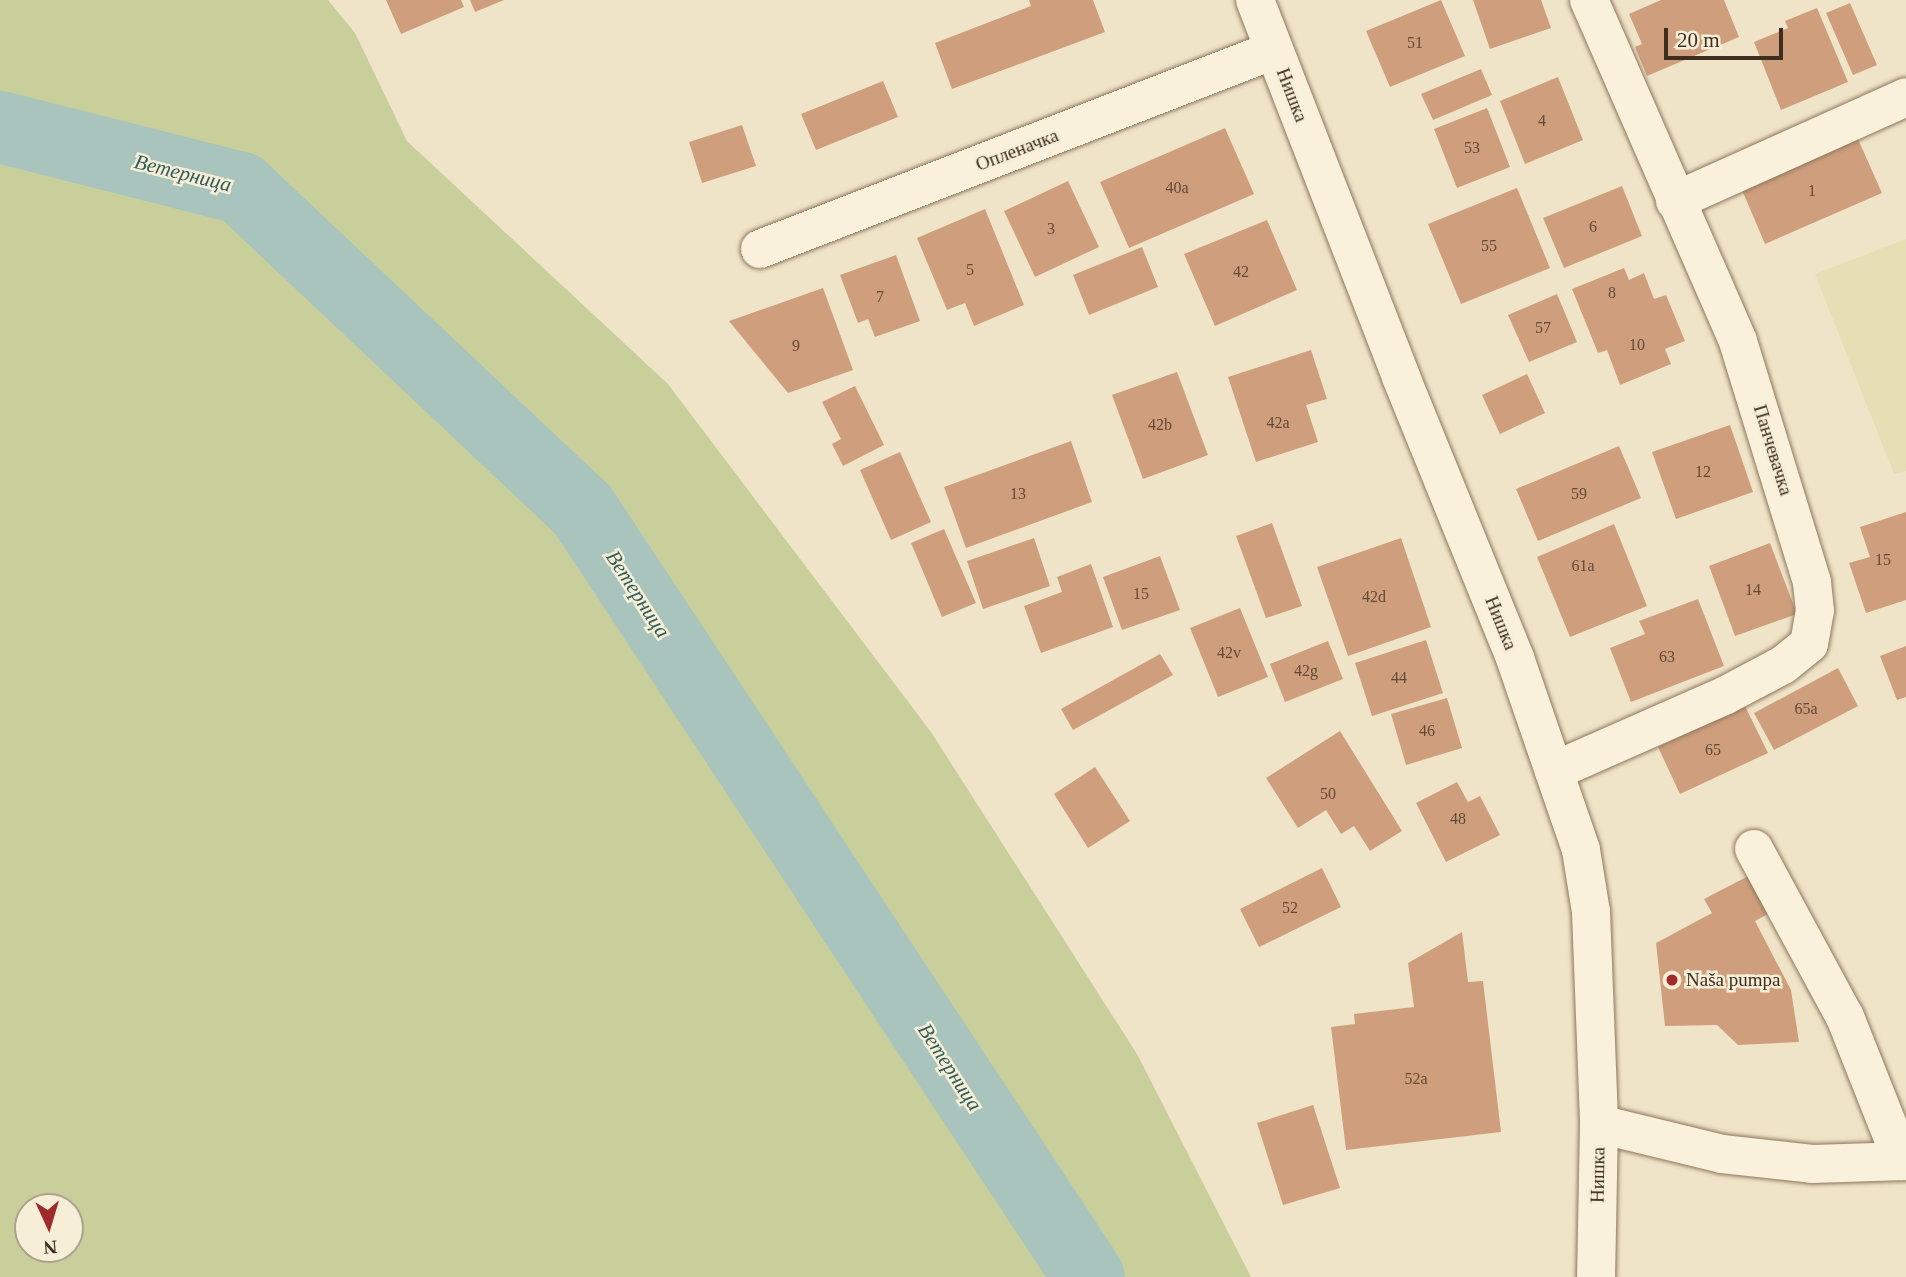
<!DOCTYPE html>
<meta charset="utf-8">
<style>
body{margin:0}
#map{position:relative;width:1906px;height:1277px;overflow:hidden;background:#f0e4c8;font-family:"Times New Roman",serif}
div>[style]{position:absolute}
[style*='--x']{left:calc(var(--x)*1px);top:calc(var(--y)*1px);width:calc(var(--w)*1px);rotate:calc(var(--a)*1deg)}
.farmland>*{inset:0;background:#e6deb5}
.green>*{inset:0;background:#c9cf9b}
.river>*{height:72px;margin:-36px;padding:0 36px;transform-origin:36px;border-radius:36px;background:#a9c4bc}
.building>*{inset:0;background:#cf9f7d}
.roads{filter:drop-shadow(0 0 2px #8d765c) drop-shadow(0 0 2px #8d765c)}
.street>*{height:38px;margin:-19px;padding:0 19px;transform-origin:19px;border-radius:19px;background:#faf1dc}
.secondary>*{height:38px;margin:-19px;padding:0 19px;transform-origin:19px;border-radius:19px;background:#faf1dc}
.dots>*{width:19px;height:19px;translate:-50% -50%;box-sizing:border-box;border:4px solid #f7eed8;border-radius:50%}
span{translate:-50% -50%;white-space:nowrap;text-align:center;line-height:1.15;-webkit-text-stroke:5px #f7eed8;paint-order:stroke}
.number-label{font-size:16px;color:#624a37}
.number-label span{-webkit-text-stroke-width:0}
.street-label{font-size:19px;color:#3d2e20}
.poi-label{font-size:19px;color:#3d2e20}
.left{translate:0 -50%;text-align:left}
.water-label{font-size:21px;color:#2f5d5a;font-style:italic}
.north{position:absolute;left:14px;top:1193px;width:70px;height:70px;box-sizing:border-box;background:#f7eed8;border:2px solid #ada18e;border-radius:50%;rotate:176deg;font-size:19px;font-weight:700;line-height:28px;text-align:center;color:#3d2e20}
.north::after{content:'';display:block;margin:auto;width:24px;height:32px;background:#9e2a2b;clip-path:polygon(50% 0,100% 100%,50% 72%,0 100%)}
.scale{position:absolute;left:1664px;top:28px;width:119px;height:32px;box-sizing:border-box;border:4px solid #3d2e20;border-top:0;padding-left:9px;font-size:21px;line-height:24px;white-space:nowrap;color:#3d2e20;-webkit-text-stroke:5px #f7eed8;paint-order:stroke}
</style>
<div id="map">
<div class="farmland">
<div style="clip-path:polygon(1906px 239px,1906px 471px,1894px 474px,1815px 274px)"></div>
</div>
<div class="green">
<div style="clip-path:polygon(evenodd,0 0,328px 0,355px 33px,407px 141px,668px 384px,931px 732px,1137px 1054px,1251px 1277px,0 1277px,0 0,28px 1207px,70px 1207px,70px 1249px,28px 1249px,28px 1207px)"></div>
</div>
<div class="river">
<div style="--x:0;--y:127;--w:249;--a:14.2"></div>
<div style="--x:241;--y:188;--w:468;--a:43.3"></div>
<div style="--x:582;--y:509;--w:920;--a:56.57"></div>
</div>
<div class="building">
<div style="clip-path:polygon(386px 0,461px 0,464px 7px,401px 34px)"></div>
<div style="clip-path:polygon(470px 0,504px 0,475px 12px)"></div>
<div style="clip-path:polygon(1029px 0,1093px 0,1105px 32px,952px 89px,935px 43px,1031px 6px)"></div>
<div style="clip-path:polygon(1441px 0,1465px 56px,1390px 87px,1366px 31px)"></div>
<div style="clip-path:polygon(1473px 0,1541px 0,1551px 28px,1490px 49px)"></div>
<div style="clip-path:polygon(1661px 0,1724px 0,1739px 37px,1647px 76px,1635px 47px,1642px 44px,1629px 14px)"></div>
<div style="clip-path:polygon(1850px 3px,1877px 65px,1853px 75px,1826px 13px)"></div>
<div style="clip-path:polygon(1817px 8px,1848px 82px,1781px 110px,1754px 42px,1788px 28px,1785px 21px)"></div>
<div style="clip-path:polygon(1481px 69px,1492px 95px,1433px 120px,1421px 94px)"></div>
<div style="clip-path:polygon(1558px 77px,1583px 140px,1525px 164px,1500px 101px)"></div>
<div style="clip-path:polygon(883px 81px,898px 117px,816px 150px,801px 114px)"></div>
<div style="clip-path:polygon(1487px 108px,1510px 167px,1457px 188px,1434px 129px)"></div>
<div style="clip-path:polygon(742px 125px,756px 166px,702px 183px,689px 142px)"></div>
<div style="clip-path:polygon(1225px 128px,1254px 194px,1129px 248px,1100px 182px)"></div>
<div style="clip-path:polygon(1858px 139px,1882px 193px,1765px 244px,1742px 190px)"></div>
<div style="clip-path:polygon(1068px 181px,1099px 247px,1035px 277px,1004px 211px)"></div>
<div style="clip-path:polygon(1622px 186px,1642px 236px,1564px 268px,1543px 218px)"></div>
<div style="clip-path:polygon(1517px 188px,1550px 268px,1461px 304px,1428px 224px)"></div>
<div style="clip-path:polygon(985px 209px,1024px 305px,974px 326px,965px 303px,947px 310px,917px 238px)"></div>
<div style="clip-path:polygon(1267px 220px,1297px 290px,1215px 326px,1184px 254px)"></div>
<div style="clip-path:polygon(1142px 247px,1158px 287px,1089px 315px,1073px 275px)"></div>
<div style="clip-path:polygon(896px 255px,920px 321px,875px 337px,868px 319px,858px 323px,840px 275px)"></div>
<div style="clip-path:polygon(1624px 268px,1629px 280px,1644px 273px,1654px 299px,1666px 295px,1685px 341px,1665px 349px,1671px 364px,1620px 385px,1607px 350px,1598px 353px,1572px 289px)"></div>
<div style="clip-path:polygon(823px 288px,853px 370px,788px 393px,729px 321px)"></div>
<div style="clip-path:polygon(1557px 294px,1577px 342px,1529px 362px,1508px 315px)"></div>
<div style="clip-path:polygon(1311px 350px,1327px 399px,1306px 405px,1318px 442px,1256px 462px,1228px 377px)"></div>
<div style="clip-path:polygon(1177px 372px,1208px 455px,1143px 479px,1112px 395px)"></div>
<div style="clip-path:polygon(1527px 374px,1545px 413px,1500px 434px,1482px 395px)"></div>
<div style="clip-path:polygon(855px 386px,884px 445px,843px 466px,832px 444px,841px 439px,822px 402px)"></div>
<div style="clip-path:polygon(1730px 425px,1753px 492px,1676px 519px,1652px 452px)"></div>
<div style="clip-path:polygon(1071px 441px,1092px 502px,966px 548px,944px 487px)"></div>
<div style="clip-path:polygon(1619px 446px,1641px 498px,1538px 541px,1516px 489px)"></div>
<div style="clip-path:polygon(900px 452px,931px 522px,891px 540px,860px 470px)"></div>
<div style="clip-path:polygon(1906px 512px,1906px 600px,1866px 613px,1849px 563px,1870px 557px,1860px 527px)"></div>
<div style="clip-path:polygon(1272px 523px,1302px 606px,1266px 618px,1236px 536px)"></div>
<div style="clip-path:polygon(1614px 524px,1647px 606px,1570px 637px,1537px 557px)"></div>
<div style="clip-path:polygon(944px 529px,976px 603px,942px 617px,911px 543px)"></div>
<div style="clip-path:polygon(1034px 538px,1050px 586px,983px 609px,967px 561px)"></div>
<div style="clip-path:polygon(1401px 538px,1431px 627px,1348px 656px,1317px 567px)"></div>
<div style="clip-path:polygon(1770px 543px,1797px 614px,1735px 636px,1709px 566px)"></div>
<div style="clip-path:polygon(1160px 556px,1180px 610px,1122px 630px,1103px 577px)"></div>
<div style="clip-path:polygon(1091px 564px,1113px 627px,1041px 653px,1024px 606px,1062px 592px,1057px 577px)"></div>
<div style="clip-path:polygon(1698px 599px,1724px 666px,1631px 702px,1610px 648px,1645px 634px,1639px 621px)"></div>
<div style="clip-path:polygon(1240px 608px,1268px 677px,1218px 697px,1190px 628px)"></div>
<div style="clip-path:polygon(1426px 640px,1443px 693px,1372px 716px,1355px 663px)"></div>
<div style="clip-path:polygon(1328px 641px,1343px 679px,1285px 702px,1270px 664px)"></div>
<div style="clip-path:polygon(1906px 646px,1906px 697px,1897px 700px,1880px 656px)"></div>
<div style="clip-path:polygon(1160px 654px,1173px 675px,1073px 730px,1061px 709px)"></div>
<div style="clip-path:polygon(1838px 668px,1858px 706px,1774px 750px,1754px 713px)"></div>
<div style="clip-path:polygon(1447px 698px,1462px 748px,1406px 765px,1391px 714px)"></div>
<div style="clip-path:polygon(1745px 706px,1768px 753px,1680px 794px,1658px 747px)"></div>
<div style="clip-path:polygon(1340px 731px,1402px 831px,1370px 851px,1354px 826px,1341px 834px,1326px 810px,1298px 828px,1266px 778px)"></div>
<div style="clip-path:polygon(1095px 767px,1130px 821px,1088px 848px,1054px 794px)"></div>
<div style="clip-path:polygon(1457px 782px,1468px 802px,1480px 796px,1500px 835px,1446px 862px,1416px 803px)"></div>
<div style="clip-path:polygon(1322px 868px,1341px 907px,1259px 947px,1240px 909px)"></div>
<div style="clip-path:polygon(1756px 872px,1775px 910px,1755px 921px,1791px 990px,1799px 1042px,1738px 1045px,1717px 1025px,1665px 1026px,1656px 943px,1712px 913px,1704px 899px)"></div>
<div style="clip-path:polygon(1462px 932px,1468px 982px,1483px 981px,1501px 1132px,1346px 1150px,1331px 1027px,1355px 1024px,1354px 1014px,1414px 1007px,1408px 963px)"></div>
<div style="clip-path:polygon(1313px 1105px,1340px 1188px,1283px 1205px,1257px 1123px)"></div>
</div>
<div class="roads">
<div class="street">
<div style="--x:1675;--y:201;--w:253;--a:-24.2"></div>
<div style="--x:760;--y:249;--w:551;--a:-21.16"></div>
<div style="--x:1554;--y:771;--w:188;--a:-23.8"></div>
<div style="--x:1726;--y:695;--w:64;--a:-27.8"></div>
<div style="--x:1783;--y:665;--w:33;--a:-39"></div>
<div style="--x:1809;--y:644;--w:34;--a:-80"></div>
<div style="--x:1815;--y:611;--w:29;--a:-96"></div>
<div style="--x:1812;--y:582;--w:252;--a:-107.1"></div>
<div style="--x:1738;--y:341;--w:372;--a:-113.6"></div>
<div style="--x:1754;--y:849;--w:191;--a:61.6"></div>
<div style="--x:1845;--y:1017;--w:155;--a:68.4"></div>
<div style="--x:1599;--y:1124;--w:127;--a:13.7"></div>
<div style="--x:1722;--y:1154;--w:91;--a:6.3"></div>
<div style="--x:1812;--y:1164;--w:94;--a:-1.8"></div>
</div>
<div class="secondary">
<div style="--x:1255;--y:0;--w:404;--a:68.8"></div>
<div style="--x:1401;--y:377;--w:303;--a:67.9"></div>
<div style="--x:1515;--y:658;--w:203;--a:71"></div>
<div style="--x:1581;--y:850;--w:63;--a:80.8"></div>
<div style="--x:1591;--y:912;--w:212;--a:87.8"></div>
<div style="--x:1599;--y:1124;--w:153;--a:91.1"></div>
</div>
</div>
<div class="dots">
<div style="left:1672px;top:980px;background:#9e2a2b"></div>
</div>
<div class="number-label">
<span style="left:1415px;top:43px">51</span>
<span style="left:1542px;top:121px">4</span>
<span style="left:1472px;top:148px">53</span>
<span style="left:1177px;top:188px">40a</span>
<span style="left:1812px;top:191px">1</span>
<span style="left:1593px;top:227px">6</span>
<span style="left:1051px;top:229px">3</span>
<span style="left:1489px;top:246px">55</span>
<span style="left:970px;top:270px">5</span>
<span style="left:1241px;top:272px">42</span>
<span style="left:1612px;top:293px">8</span>
<span style="left:880px;top:297px">7</span>
<span style="left:1543px;top:328px">57</span>
<span style="left:1637px;top:345px">10</span>
<span style="left:796px;top:346px">9</span>
<span style="left:1278px;top:423px">42a</span>
<span style="left:1160px;top:425px">42b</span>
<span style="left:1703px;top:472px">12</span>
<span style="left:1018px;top:494px">13</span>
<span style="left:1579px;top:494px">59</span>
<span style="left:1883px;top:560px">15</span>
<span style="left:1583px;top:566px">61a</span>
<span style="left:1753px;top:590px">14</span>
<span style="left:1141px;top:594px">15</span>
<span style="left:1374px;top:597px">42d</span>
<span style="left:1229px;top:653px">42v</span>
<span style="left:1667px;top:657px">63</span>
<span style="left:1306px;top:671px">42g</span>
<span style="left:1399px;top:678px">44</span>
<span style="left:1806px;top:709px">65a</span>
<span style="left:1427px;top:731px">46</span>
<span style="left:1713px;top:750px">65</span>
<span style="left:1328px;top:794px">50</span>
<span style="left:1458px;top:819px">48</span>
<span style="left:1290px;top:908px">52</span>
<span style="left:1416px;top:1079px">52a</span>
</div>
<div class="street-label">
<span style="left:1292px;top:95px;rotate:69deg">Нишка</span>
<span style="left:1017px;top:150px;rotate:-21deg">Опленачка</span>
<span style="left:1773px;top:450px;rotate:73deg">Панчевачка</span>
<span style="left:1501px;top:623px;rotate:68deg">Нишка</span>
<span style="left:1598px;top:1175px;rotate:-89deg">Нишка</span>
</div>
<div class="poi-label">
<span class="left" style="left:1686px;top:980px">Naša pumpa</span>
</div>
<div class="water-label">
<span style="left:183px;top:173px;rotate:14deg">Ветерница</span>
<span style="left:638px;top:594px;rotate:57deg">Ветерница</span>
<span style="left:950px;top:1067px;rotate:57deg">Ветерница</span>
</div>
<div class="north">N</div>
<div class="scale">20 m</div>
</div>
